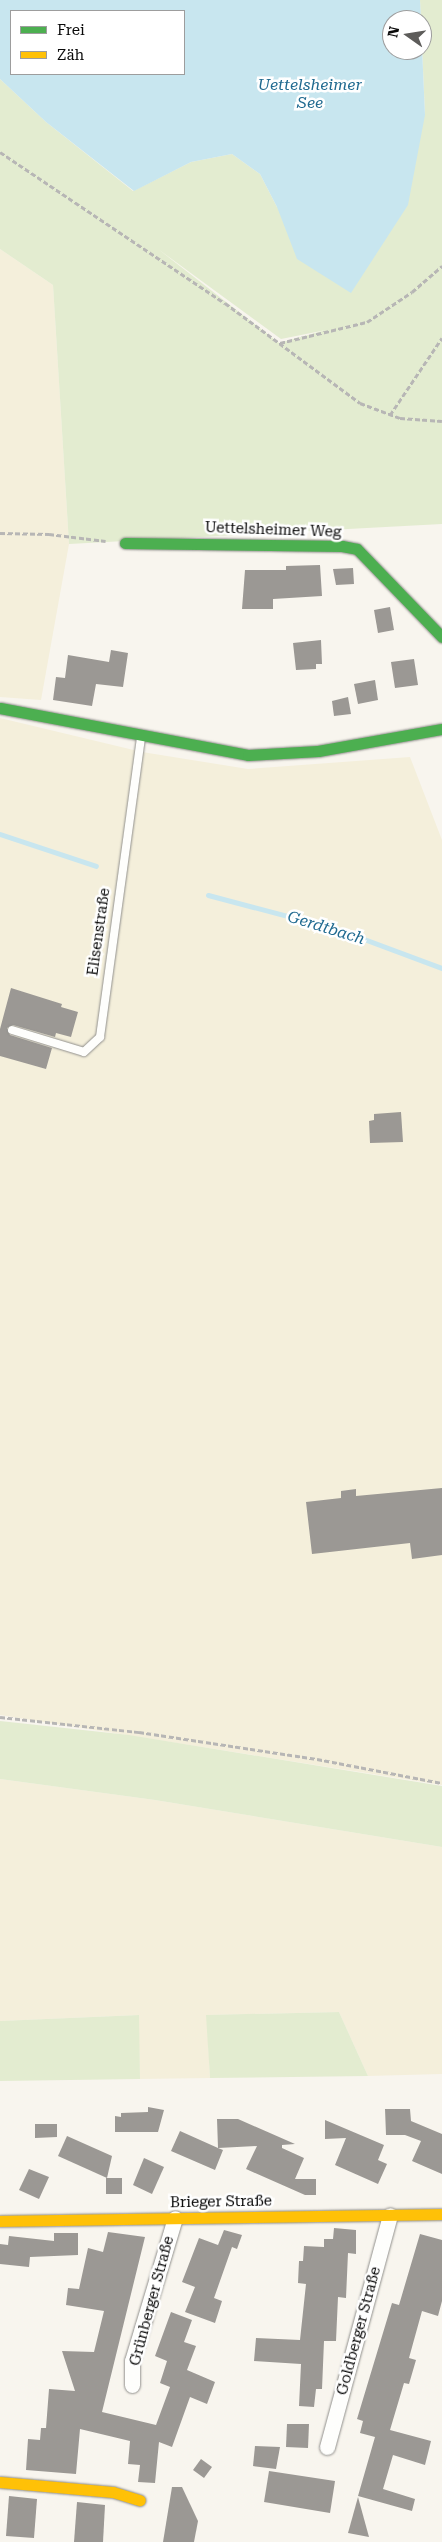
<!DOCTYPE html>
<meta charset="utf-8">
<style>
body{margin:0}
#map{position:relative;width:442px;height:2542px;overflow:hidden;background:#f8f5ee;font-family:"Roboto Serif",serif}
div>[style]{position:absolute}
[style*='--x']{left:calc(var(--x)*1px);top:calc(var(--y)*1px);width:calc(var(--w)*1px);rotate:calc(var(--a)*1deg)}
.farmland>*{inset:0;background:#f4efdb}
.green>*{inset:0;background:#e3ecd0}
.water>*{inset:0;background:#c8e6ef}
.stream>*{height:5px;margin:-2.5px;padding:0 2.5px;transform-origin:2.5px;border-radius:2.5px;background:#c8e6ef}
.building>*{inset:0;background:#9b9894}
.path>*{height:3px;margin-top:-1.5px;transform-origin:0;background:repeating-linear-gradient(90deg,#b7b6b5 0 5px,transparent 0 7.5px)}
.roads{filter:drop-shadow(0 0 1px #91908d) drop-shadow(0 0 1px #91908d)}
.lane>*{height:8px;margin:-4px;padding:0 4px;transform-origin:4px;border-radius:4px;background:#fefefc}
.street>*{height:15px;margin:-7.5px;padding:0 7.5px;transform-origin:7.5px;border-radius:7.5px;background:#fefefc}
.fast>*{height:11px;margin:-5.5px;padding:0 5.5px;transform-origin:5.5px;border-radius:5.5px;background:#4caf50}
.slow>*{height:11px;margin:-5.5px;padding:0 5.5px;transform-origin:5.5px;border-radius:5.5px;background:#ffc107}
span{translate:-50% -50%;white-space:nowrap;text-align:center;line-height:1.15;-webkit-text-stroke:5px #fff;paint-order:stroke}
.street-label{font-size:15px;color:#0a0a0a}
.water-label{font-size:16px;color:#206a90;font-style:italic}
.legend{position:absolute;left:10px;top:10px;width:175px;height:65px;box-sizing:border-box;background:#fff;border:1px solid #9d9d9d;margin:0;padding:6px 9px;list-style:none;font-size:15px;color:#0a0a0a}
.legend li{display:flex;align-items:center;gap:10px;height:25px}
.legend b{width:25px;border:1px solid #9d9d9d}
.north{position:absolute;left:382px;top:10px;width:50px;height:50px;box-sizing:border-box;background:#fff;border:1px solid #9d9d9d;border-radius:50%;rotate:283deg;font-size:14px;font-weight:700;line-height:20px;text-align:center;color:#0a0a0a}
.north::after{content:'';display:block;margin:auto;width:18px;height:22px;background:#5d5c5a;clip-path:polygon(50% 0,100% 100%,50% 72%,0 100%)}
</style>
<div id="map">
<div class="farmland">
<div style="clip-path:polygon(0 249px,53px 285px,69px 544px,41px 700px,0 697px)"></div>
<div style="clip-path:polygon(0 718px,142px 752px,248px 769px,410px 757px,442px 840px,442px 1785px,0 1715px)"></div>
<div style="clip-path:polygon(0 1779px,155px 1800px,442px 1847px,442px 2074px,368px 2076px,339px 2012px,207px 2015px,210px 2078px,140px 2079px,138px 2015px,0 2021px)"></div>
</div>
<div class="green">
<div style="clip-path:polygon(evenodd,420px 0,442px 0,442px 524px,69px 544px,53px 285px,0 249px,0 79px,46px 122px,133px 191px,191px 162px,232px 154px,260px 174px,277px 207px,425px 115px,420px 0,158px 249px,281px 339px,326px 330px,279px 343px,158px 249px)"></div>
<div style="clip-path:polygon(0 1721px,129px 1735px,442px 1786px,442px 1847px,155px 1800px,0 1779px)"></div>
<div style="clip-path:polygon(339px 2012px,368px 2076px,210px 2078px,206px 2015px)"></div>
<div style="clip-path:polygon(139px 2015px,140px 2079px,0 2081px,0 2021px)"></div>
</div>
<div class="water">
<div style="clip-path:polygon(evenodd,0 0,420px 0,421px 20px,392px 20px,392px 50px,422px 50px,422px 47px,425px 115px,408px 205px,351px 293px,297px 259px,277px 207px,260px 174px,232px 154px,191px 162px,134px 191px,46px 122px,0 79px,0 0,11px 11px,184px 11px,184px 74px,11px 74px,11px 11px)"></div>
</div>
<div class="stream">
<div style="--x:0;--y:834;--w:101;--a:18.4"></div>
<div style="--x:208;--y:895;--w:133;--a:14.8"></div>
<div style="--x:337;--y:929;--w:112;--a:20.4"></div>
</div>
<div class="building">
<div style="clip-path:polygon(320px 565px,322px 596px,273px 599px,273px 609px,242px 609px,245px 570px,286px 570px,286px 566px)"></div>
<div style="clip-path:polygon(353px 568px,354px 584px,336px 585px,333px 569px)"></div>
<div style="clip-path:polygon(390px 607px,394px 630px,378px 633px,374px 610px)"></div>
<div style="clip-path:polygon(321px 640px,322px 664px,316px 664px,316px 669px,296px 670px,293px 643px)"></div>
<div style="clip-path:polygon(111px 650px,128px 653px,123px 687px,96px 684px,92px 706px,53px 700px,56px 677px,65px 678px,68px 655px,109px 662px)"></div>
<div style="clip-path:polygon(414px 659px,418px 685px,395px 688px,391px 662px)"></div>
<div style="clip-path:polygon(375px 680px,378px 700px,358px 704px,354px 684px)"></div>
<div style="clip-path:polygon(348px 697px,351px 714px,334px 716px,332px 701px)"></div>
<div style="clip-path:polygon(11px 988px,62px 1004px,61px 1007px,78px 1012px,71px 1037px,56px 1033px,55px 1037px,13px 1025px,7px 1028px,10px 1035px,52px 1048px,46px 1069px,0 1056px,0 1029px)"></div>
<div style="clip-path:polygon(401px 1112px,403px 1142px,370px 1143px,369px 1121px,374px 1120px,374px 1114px)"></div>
<div style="clip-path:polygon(442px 1488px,442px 1555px,412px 1559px,410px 1543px,312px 1554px,306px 1502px,341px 1498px,341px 1491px,356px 1489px,356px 1496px)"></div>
<div style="clip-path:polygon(148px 2107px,164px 2110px,158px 2132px,115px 2132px,115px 2116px,121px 2117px,121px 2113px,148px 2112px)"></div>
<div style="clip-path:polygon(385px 2109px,410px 2109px,411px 2121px,442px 2134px,442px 2174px,412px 2161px,421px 2141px,405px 2135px,386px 2135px)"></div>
<div style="clip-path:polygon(217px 2119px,238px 2119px,295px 2144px,282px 2145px,282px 2148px,304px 2158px,295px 2179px,316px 2179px,316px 2195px,305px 2195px,246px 2169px,257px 2146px,218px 2148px,223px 2150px,215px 2170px,171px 2151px,180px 2131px,218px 2148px)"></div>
<div style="clip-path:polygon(325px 2120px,384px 2145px,378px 2160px,387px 2164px,378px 2184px,335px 2165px,346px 2138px,325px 2139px)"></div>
<div style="clip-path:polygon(35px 2124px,57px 2124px,57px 2137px,35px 2138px)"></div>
<div style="clip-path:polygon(67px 2136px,112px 2156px,107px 2178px,58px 2156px)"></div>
<div style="clip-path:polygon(144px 2158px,164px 2167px,152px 2194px,133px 2185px)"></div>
<div style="clip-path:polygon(29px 2169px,49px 2177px,39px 2199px,19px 2190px)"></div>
<div style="clip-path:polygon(106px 2178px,122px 2178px,122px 2194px,106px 2194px)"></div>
<div style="clip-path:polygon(334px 2228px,356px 2230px,356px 2254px,348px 2253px,346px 2298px,338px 2297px,336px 2341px,324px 2341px,322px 2389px,316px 2389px,314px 2407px,299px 2406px,301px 2364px,254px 2361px,256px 2338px,300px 2340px,306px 2284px,298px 2283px,299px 2261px,303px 2261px,304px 2246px,324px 2247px,324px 2239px,333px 2239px)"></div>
<div style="clip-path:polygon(224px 2230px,242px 2235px,237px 2249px,232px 2247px,214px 2298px,222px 2301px,215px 2323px,185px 2312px,195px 2287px,182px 2282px,199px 2238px,218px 2245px)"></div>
<div style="clip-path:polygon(108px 2232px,145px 2237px,102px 2412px,156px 2425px,170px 2387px,160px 2383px,167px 2361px,155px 2356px,171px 2312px,192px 2320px,184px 2342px,196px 2346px,187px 2370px,215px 2382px,207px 2404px,190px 2397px,172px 2447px,159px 2442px,155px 2483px,138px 2482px,140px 2465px,128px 2464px,130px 2441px,80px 2429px,76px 2474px,26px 2470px,28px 2439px,40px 2440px,41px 2428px,46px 2428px,49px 2389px,75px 2391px,62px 2351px,94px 2352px,104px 2311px,66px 2305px,68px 2288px,79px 2289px,88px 2248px,103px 2252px)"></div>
<div style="clip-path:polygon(54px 2233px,78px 2233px,78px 2255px,30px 2257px,29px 2267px,0 2264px,0 2244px,8px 2245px,9px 2236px,54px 2241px)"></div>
<div style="clip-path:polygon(420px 2234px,442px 2240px,442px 2301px,438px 2316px,422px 2311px,409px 2358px,416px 2360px,409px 2384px,404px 2383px,390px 2430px,431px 2441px,425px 2465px,393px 2455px,383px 2489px,415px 2499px,412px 2511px,358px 2496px,375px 2437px,360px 2433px,363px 2421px,357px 2419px,392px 2303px,399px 2305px)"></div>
<div style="clip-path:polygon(287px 2424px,309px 2424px,308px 2448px,286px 2447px)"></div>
<div style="clip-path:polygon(255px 2446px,280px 2447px,276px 2469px,253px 2466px)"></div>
<div style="clip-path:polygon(201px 2459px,212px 2467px,204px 2478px,193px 2470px)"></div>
<div style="clip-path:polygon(269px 2471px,335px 2481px,330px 2513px,264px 2502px)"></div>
<div style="clip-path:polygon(172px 2487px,182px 2487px,198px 2521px,194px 2542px,163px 2542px)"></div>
<div style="clip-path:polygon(9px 2496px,37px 2499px,34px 2538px,6px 2536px)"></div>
<div style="clip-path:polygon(358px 2497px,369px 2537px,348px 2533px)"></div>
<div style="clip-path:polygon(77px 2502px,105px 2505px,103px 2542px,74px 2542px)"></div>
</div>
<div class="path">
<div style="--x:0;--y:152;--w:271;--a:33.9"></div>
<div style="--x:225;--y:303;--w:168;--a:36.5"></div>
<div style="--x:360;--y:403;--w:43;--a:20.6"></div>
<div style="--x:400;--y:418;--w:42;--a:4.1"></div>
<div style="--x:280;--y:343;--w:89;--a:-13.6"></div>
<div style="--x:367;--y:322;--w:54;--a:-33.7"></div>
<div style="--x:412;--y:292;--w:40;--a:-41"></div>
<div style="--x:390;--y:415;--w:93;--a:-56"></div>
<div style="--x:0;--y:533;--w:49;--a:1.2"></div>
<div style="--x:49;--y:534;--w:57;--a:7"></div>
<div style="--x:0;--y:1717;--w:140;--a:6.2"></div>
<div style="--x:139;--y:1732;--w:180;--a:8.6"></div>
<div style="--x:317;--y:1759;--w:127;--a:10.9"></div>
</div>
<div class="roads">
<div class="lane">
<div style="--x:12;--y:1030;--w:75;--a:17"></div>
<div style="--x:84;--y:1052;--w:22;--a:-43"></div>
<div style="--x:100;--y:1037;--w:304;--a:-82.2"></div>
</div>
<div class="street">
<div style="--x:132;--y:2385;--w:24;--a:-90"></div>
<div style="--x:132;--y:2361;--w:149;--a:-73.3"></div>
<div style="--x:327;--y:2447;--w:240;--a:-74.8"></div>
</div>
<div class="fast">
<div style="--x:125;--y:543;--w:217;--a:0.8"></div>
<div style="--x:342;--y:546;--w:15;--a:11"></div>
<div style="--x:357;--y:549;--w:122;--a:46"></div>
<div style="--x:0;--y:708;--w:252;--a:10.7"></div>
<div style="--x:248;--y:755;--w:70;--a:-3.3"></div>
<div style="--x:318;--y:751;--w:126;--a:-10.1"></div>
</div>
<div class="slow">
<div style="--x:0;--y:2221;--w:442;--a:-0.9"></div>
<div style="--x:0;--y:2482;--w:113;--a:5.1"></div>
<div style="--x:113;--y:2492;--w:28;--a:17"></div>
</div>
</div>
<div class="street-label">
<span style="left:273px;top:530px;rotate:2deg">Uettelsheimer Weg</span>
<span style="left:99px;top:932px;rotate:-82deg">Elisenstraße</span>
<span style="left:221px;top:2202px;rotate:-1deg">Brieger Straße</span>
<span style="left:152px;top:2301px;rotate:-75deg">Grünberger Straße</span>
<span style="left:359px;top:2331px;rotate:-75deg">Goldberger Straße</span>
</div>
<div class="water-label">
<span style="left:310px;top:94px">Uettelsheimer<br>See</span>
<span style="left:326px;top:928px;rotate:17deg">Gerdtbach</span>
</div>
<ul class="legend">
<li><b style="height:6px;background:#4caf50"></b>Frei</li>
<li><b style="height:6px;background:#ffc107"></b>Zäh</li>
</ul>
<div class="north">N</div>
</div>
